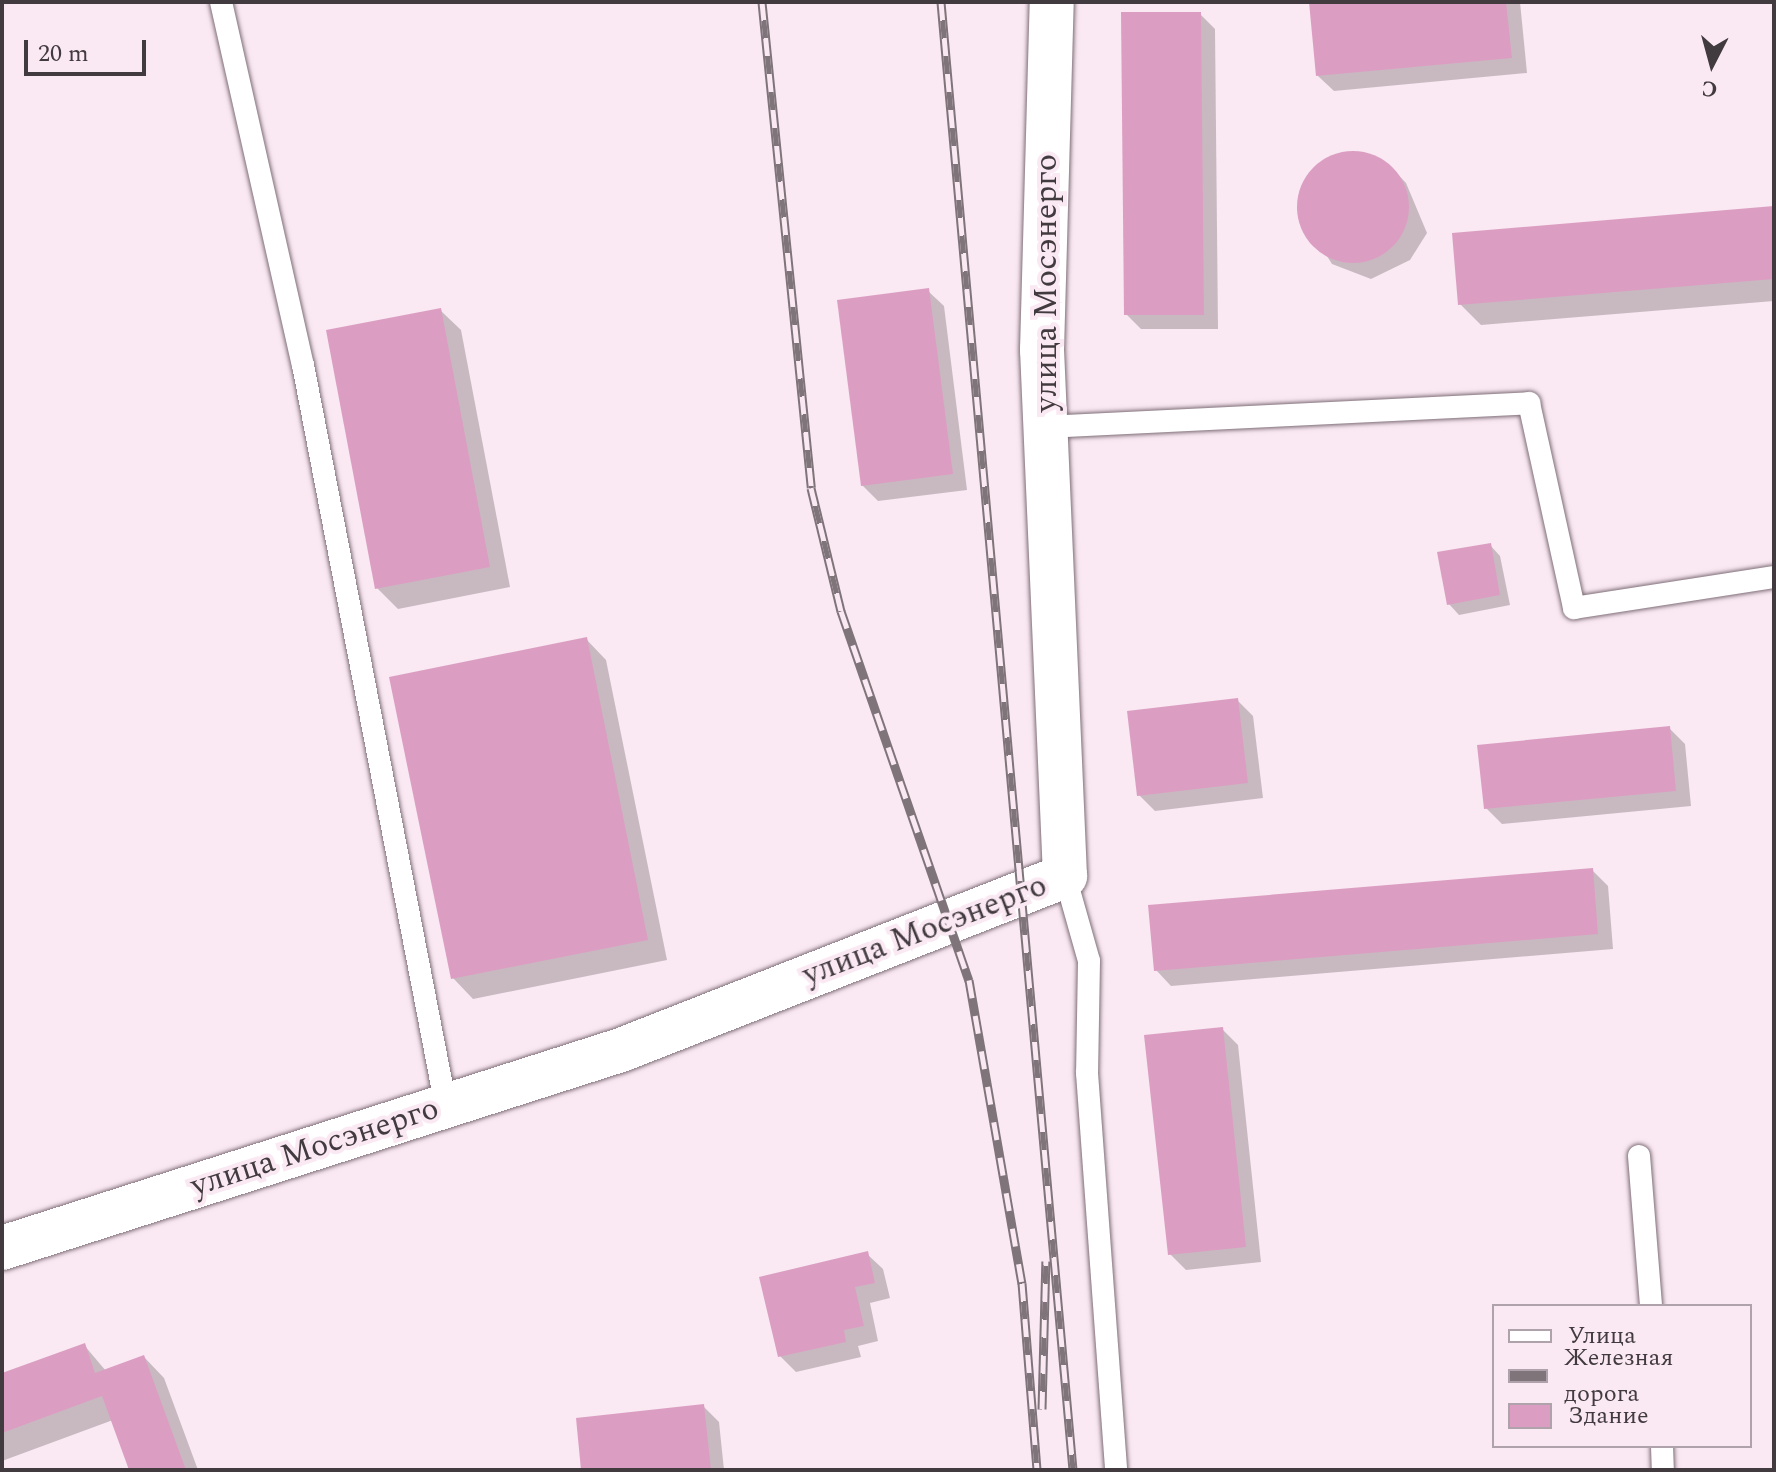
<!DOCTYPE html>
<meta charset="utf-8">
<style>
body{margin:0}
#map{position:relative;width:1776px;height:1472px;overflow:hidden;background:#fae8f2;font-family:Spectral,serif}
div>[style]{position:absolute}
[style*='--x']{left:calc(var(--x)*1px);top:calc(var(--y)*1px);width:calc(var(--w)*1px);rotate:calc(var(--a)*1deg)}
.shadow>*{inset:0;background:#0003}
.building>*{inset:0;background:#db9ec2}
.round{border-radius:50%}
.roads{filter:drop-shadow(0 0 2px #7f6f78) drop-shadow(0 0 2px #7f6f78)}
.lane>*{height:22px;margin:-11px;padding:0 11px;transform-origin:11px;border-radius:11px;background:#fff}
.street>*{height:44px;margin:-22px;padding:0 22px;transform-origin:22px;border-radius:22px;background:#fff}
.rail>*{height:9px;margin-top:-4.5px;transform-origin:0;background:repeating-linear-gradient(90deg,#fae8f2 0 18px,#7f747a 0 36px);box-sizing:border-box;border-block:2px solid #7f747a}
span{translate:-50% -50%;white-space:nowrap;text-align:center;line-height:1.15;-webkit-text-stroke:8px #fae8f2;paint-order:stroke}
.street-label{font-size:32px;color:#413a3e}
.frame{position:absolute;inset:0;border:4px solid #413a3e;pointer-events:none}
.legend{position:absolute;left:1492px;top:1304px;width:260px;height:144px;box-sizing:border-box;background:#fae8f2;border:2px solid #b0a2aa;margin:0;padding:10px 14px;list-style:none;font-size:24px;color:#413a3e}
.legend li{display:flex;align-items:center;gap:16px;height:40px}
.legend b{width:40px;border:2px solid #b0a2aa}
.north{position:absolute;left:1672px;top:24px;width:80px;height:80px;-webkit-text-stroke:6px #fae8f2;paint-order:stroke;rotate:186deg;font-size:22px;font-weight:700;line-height:32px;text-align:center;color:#413a3e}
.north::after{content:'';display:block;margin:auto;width:28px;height:36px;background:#413a3e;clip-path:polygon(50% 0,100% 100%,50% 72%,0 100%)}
.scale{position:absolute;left:24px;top:40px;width:122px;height:36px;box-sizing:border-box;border:4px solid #413a3e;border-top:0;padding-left:10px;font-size:24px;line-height:28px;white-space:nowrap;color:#413a3e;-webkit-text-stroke:6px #fae8f2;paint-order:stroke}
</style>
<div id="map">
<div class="shadow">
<div style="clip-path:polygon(1319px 2px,1520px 2px,1527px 73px,1334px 91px,1318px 76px)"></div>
<div style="clip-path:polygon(1200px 14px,1215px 29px,1218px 329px,1141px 329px,1126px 314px)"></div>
<div style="clip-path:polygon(1350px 152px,1390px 166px,1406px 183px,1427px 233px,1410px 260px,1371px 279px,1332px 264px,1297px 209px,1312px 170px)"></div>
<div style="clip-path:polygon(1774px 208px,1774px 301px,1481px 325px,1460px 304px)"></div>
<div style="clip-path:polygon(928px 291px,944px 306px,967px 490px,878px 501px,862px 485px)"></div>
<div style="clip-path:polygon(440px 310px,461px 330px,510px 587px,398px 609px,377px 588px)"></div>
<div style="clip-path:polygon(1490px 545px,1500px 556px,1510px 605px,1459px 615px,1449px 604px)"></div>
<div style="clip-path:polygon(586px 639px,606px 660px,667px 960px,473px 999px,453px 978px)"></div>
<div style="clip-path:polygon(1237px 700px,1253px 716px,1263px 798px,1155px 811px,1139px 795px)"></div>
<div style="clip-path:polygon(1669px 728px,1685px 744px,1691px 806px,1502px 824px,1486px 808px)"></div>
<div style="clip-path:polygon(1592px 870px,1608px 886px,1613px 949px,1171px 986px,1156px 970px)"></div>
<div style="clip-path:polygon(1222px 1029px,1238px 1045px,1261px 1262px,1186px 1270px,1170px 1254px)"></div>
<div style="clip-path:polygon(867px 1254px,883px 1269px,890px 1298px,870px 1303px,878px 1341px,858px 1346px,861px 1357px,796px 1372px,780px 1356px)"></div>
<div style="clip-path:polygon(84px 1345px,106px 1371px,144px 1357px,164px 1378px,198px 1470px,131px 1470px,113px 1420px,2px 1461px,2px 1375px)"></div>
<div style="clip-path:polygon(703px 1406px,719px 1422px,724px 1470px,583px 1470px)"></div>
</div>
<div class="building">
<div style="clip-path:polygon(1309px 2px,1506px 2px,1512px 58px,1316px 76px)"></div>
<div style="clip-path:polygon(1121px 12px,1201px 12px,1204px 315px,1124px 315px)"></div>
<div class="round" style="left:1297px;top:151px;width:112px;height:112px"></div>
<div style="clip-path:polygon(1774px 206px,1774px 279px,1458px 305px,1452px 233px)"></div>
<div style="clip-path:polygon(929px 288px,953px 474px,861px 486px,837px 300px)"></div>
<div style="clip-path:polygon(441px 308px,490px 567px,375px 589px,326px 330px)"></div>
<div style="clip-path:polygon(1491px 543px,1500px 595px,1447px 605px,1437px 552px)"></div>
<div style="clip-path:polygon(587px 637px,648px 940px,451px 979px,389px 677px)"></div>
<div style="clip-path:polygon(1238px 698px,1248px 783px,1137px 796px,1127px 711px)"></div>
<div style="clip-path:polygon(1670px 726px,1676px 791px,1484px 809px,1477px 745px)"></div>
<div style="clip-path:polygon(1593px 868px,1598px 934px,1154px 971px,1148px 905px)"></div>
<div style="clip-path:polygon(1223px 1027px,1246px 1247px,1168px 1255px,1144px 1035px)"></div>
<div style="clip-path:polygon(868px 1251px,875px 1283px,855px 1287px,864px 1326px,844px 1330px,846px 1342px,778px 1357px,759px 1277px)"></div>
<div style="clip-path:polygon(85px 1343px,95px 1373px,144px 1355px,186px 1470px,129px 1470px,102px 1396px,2px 1433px,2px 1373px)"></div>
<div style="clip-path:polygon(704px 1404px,711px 1470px,581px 1470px,576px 1418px)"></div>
</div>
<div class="roads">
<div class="lane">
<div style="--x:221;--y:2;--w:372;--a:77.3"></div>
<div style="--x:303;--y:365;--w:756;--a:79.09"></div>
<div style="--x:1046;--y:427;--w:484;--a:-2.8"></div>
<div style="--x:1529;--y:403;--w:210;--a:77.6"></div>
<div style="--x:1574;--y:608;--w:202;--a:-8.8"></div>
<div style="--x:1065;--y:876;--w:88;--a:74.2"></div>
<div style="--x:1089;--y:961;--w:112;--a:91"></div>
<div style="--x:1087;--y:1073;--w:398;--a:85.8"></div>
<div style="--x:1639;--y:1156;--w:150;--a:85.4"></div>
<div style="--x:1662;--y:1446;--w:24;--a:88"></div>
</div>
<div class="street">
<div style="--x:2;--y:1248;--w:650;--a:-17.74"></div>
<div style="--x:621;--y:1050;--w:477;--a:-21.4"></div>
<div style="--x:1065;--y:876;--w:527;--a:-92.5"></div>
<div style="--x:1042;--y:350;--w:348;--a:-88.4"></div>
</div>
</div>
<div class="rail">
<div style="--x:762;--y:2;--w:488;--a:84.2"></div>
<div style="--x:811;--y:488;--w:127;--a:76.3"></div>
<div style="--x:841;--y:611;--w:391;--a:70.9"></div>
<div style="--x:969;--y:980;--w:308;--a:80.1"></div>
<div style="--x:1022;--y:1283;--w:188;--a:85.4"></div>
<div style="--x:941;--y:2;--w:1474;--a:84.86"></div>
<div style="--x:1042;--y:1409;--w:148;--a:-88.5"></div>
</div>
<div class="street-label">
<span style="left:1047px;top:283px;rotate:-90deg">улица Мосэнерго</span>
<span style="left:925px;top:931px;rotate:-21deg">улица Мосэнерго</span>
<span style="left:315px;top:1148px;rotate:-18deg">улица Мосэнерго</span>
</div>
<div class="frame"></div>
<ul class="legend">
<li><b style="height:10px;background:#fff"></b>Улица</li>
<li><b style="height:10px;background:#7f747a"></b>Железная дорога</li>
<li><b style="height:22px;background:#db9ec2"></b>Здание</li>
</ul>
<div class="north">С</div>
<div class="scale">20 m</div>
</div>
